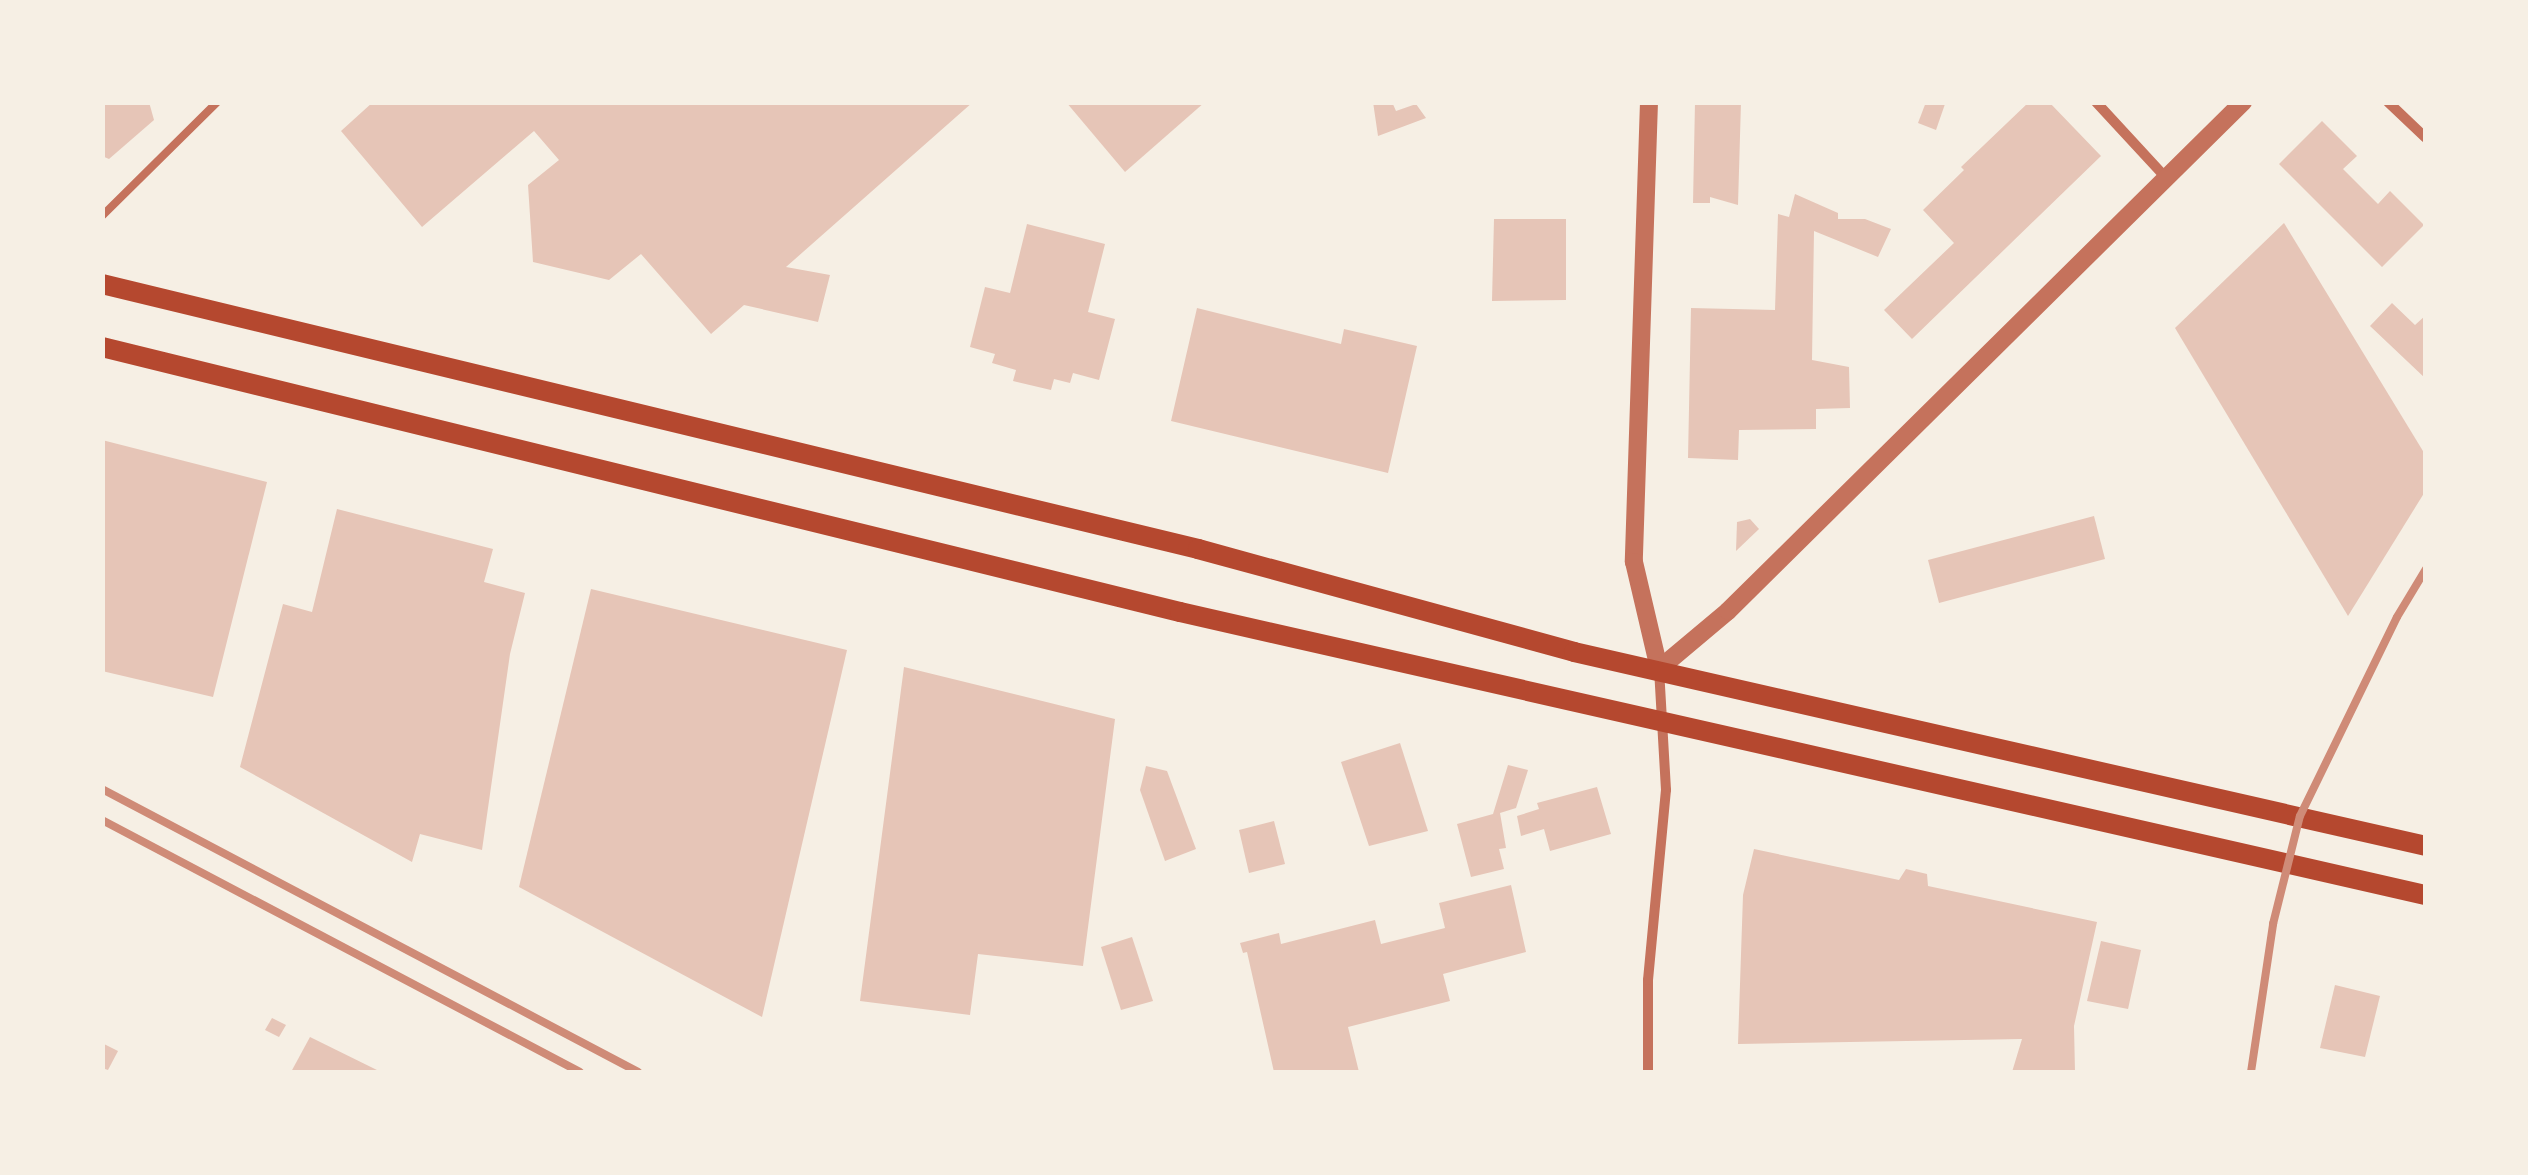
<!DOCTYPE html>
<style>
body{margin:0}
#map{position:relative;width:2528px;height:1175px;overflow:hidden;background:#f6efe4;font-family:"Work Sans",sans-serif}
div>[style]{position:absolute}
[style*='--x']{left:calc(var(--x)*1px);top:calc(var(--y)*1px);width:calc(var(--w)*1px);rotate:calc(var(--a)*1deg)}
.building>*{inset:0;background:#e6c5b7}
.service>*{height:8px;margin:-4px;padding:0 4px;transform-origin:4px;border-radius:4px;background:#c5725c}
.minor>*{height:10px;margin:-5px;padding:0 5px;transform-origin:5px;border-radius:5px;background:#c5725c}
.tertiary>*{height:18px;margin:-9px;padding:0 9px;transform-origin:9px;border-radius:9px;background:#c5725c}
.secondary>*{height:20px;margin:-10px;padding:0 10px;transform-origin:10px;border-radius:10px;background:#b5482f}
.rail>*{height:8px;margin:-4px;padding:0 4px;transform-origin:4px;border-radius:4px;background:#cf8b77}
span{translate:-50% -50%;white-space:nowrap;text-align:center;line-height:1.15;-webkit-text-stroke:9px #f6efe4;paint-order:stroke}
.frame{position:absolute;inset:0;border:105px solid #f6efe4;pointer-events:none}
</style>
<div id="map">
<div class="building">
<div style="clip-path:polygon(102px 102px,149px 102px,154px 120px,109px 159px,102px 156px)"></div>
<div style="clip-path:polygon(373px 102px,973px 102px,786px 267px,830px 275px,818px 322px,744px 305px,711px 334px,641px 254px,609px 280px,533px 262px,528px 185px,559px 160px,534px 131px,422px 227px,341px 131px)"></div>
<div style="clip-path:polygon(1066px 102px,1205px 102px,1125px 172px)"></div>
<div style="clip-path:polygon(1373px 102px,1392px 102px,1396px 111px,1416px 104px,1426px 118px,1378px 136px)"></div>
<div style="clip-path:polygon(1695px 102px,1741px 102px,1738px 205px,1710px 197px,1710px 203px,1693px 203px)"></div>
<div style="clip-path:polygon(1926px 102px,1945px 104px,1936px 130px,1918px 123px)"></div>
<div style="clip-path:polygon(2029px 102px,2049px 102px,2101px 156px,1912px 339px,1884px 310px,1954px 243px,1923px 210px,1964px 170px,1961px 167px)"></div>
<div style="clip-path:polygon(2322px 121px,2357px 156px,2343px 169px,2378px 204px,2390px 191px,2424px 225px,2382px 267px,2279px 164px)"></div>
<div style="clip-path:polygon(1795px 194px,1838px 213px,1838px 219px,1865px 219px,1891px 229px,1878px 257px,1814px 231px,1812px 360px,1849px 367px,1850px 408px,1816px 409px,1816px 429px,1739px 430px,1738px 460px,1688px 458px,1691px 308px,1775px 310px,1778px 214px,1789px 217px)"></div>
<div style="clip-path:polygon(1494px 219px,1566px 219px,1566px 300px,1492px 301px)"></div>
<div style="clip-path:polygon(2284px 223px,2426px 456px,2426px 490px,2348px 616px,2175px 328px)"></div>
<div style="clip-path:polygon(1027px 224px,1105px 244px,1088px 312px,1115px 319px,1099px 380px,1073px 373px,1070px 383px,1054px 379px,1051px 390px,1013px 381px,1016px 370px,992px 363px,995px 354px,970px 347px,985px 287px,1010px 293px)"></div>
<div style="clip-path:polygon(2392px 303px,2415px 325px,2426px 315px,2426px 379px,2370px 326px)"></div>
<div style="clip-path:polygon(1197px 308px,1341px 344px,1344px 329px,1417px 346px,1388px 473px,1171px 421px)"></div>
<div style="clip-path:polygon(102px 440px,267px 482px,213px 697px,102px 671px)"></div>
<div style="clip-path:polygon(337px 509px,493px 549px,484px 582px,525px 593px,510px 654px,482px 850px,420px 834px,412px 862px,240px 767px,283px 604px,312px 612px)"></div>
<div style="clip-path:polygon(2094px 516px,2105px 559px,1939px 603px,1928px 560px)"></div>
<div style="clip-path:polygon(1750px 519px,1759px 529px,1736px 551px,1737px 522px)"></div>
<div style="clip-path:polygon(591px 589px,847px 650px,762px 1017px,519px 887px)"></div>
<div style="clip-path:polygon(904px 667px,1115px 719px,1083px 966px,978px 954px,970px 1015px,860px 1001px)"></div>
<div style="clip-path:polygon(1400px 743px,1428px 831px,1369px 846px,1341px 762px)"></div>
<div style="clip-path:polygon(1508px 765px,1528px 770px,1516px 808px,1500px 813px,1506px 848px,1499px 849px,1504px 869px,1471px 877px,1457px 824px,1493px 814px)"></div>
<div style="clip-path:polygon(1146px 766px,1167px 771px,1196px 849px,1165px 861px,1140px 790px)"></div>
<div style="clip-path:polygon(1597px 787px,1611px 834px,1550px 851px,1544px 829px,1521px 836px,1517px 816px,1539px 809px,1537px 803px)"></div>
<div style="clip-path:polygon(1274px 821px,1285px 864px,1249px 873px,1239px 830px)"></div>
<div style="clip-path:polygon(1754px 849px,1899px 880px,1906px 869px,1927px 874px,1928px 886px,2097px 922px,2074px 1026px,2075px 1072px,2012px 1072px,2022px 1039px,1738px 1044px,1743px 895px)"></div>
<div style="clip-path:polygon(1511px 885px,1526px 952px,1443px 974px,1450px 1001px,1348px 1027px,1359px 1072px,1274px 1072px,1247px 952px,1243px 953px,1240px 943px,1279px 933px,1281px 944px,1375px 920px,1381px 944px,1445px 928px,1439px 903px)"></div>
<div style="clip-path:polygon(1132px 937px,1153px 1001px,1121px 1010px,1101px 947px)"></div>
<div style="clip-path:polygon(2101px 941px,2141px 950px,2128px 1009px,2087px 1001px)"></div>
<div style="clip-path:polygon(2335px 985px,2380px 996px,2365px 1057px,2320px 1048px)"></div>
<div style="clip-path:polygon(272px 1018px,286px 1025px,279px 1037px,265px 1030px)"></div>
<div style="clip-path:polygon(310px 1037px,381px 1072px,291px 1072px)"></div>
<div style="clip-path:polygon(102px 1043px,118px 1051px,108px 1070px,102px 1068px)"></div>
</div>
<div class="service">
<div style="--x:102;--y:216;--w:162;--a:-44.7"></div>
</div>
<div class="minor">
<div style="--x:2096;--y:102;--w:105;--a:47.3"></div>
<div style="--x:2388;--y:102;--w:52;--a:43.5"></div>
<div style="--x:1648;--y:1072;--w:92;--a:-90"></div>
<div style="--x:1648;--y:980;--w:191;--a:-84.6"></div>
<div style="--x:1666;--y:790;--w:120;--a:-93.3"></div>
</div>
<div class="tertiary">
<div style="--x:1649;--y:102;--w:460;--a:91.9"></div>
<div style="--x:1634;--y:562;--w:110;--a:76.8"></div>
<div style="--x:1659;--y:669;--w:90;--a:-40"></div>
<div style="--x:1728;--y:611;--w:724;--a:-44.66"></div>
</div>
<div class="secondary">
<div style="--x:102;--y:284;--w:1128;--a:13.59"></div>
<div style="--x:1198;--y:549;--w:390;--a:15.3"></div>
<div style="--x:1574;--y:652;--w:874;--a:12.83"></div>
<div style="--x:102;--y:347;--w:1110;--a:13.81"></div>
<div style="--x:1180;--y:612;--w:1278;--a:12.8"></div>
</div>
<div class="rail">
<div style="--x:102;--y:789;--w:606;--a:27.83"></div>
<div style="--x:102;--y:820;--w:540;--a:27.8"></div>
<div style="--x:2251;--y:1072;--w:150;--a:-81.5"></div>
<div style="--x:2273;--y:924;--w:111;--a:-76"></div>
<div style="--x:2300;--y:816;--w:221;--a:-64"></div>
<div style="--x:2397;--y:617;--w:56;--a:-58.9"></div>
</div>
<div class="frame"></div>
</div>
